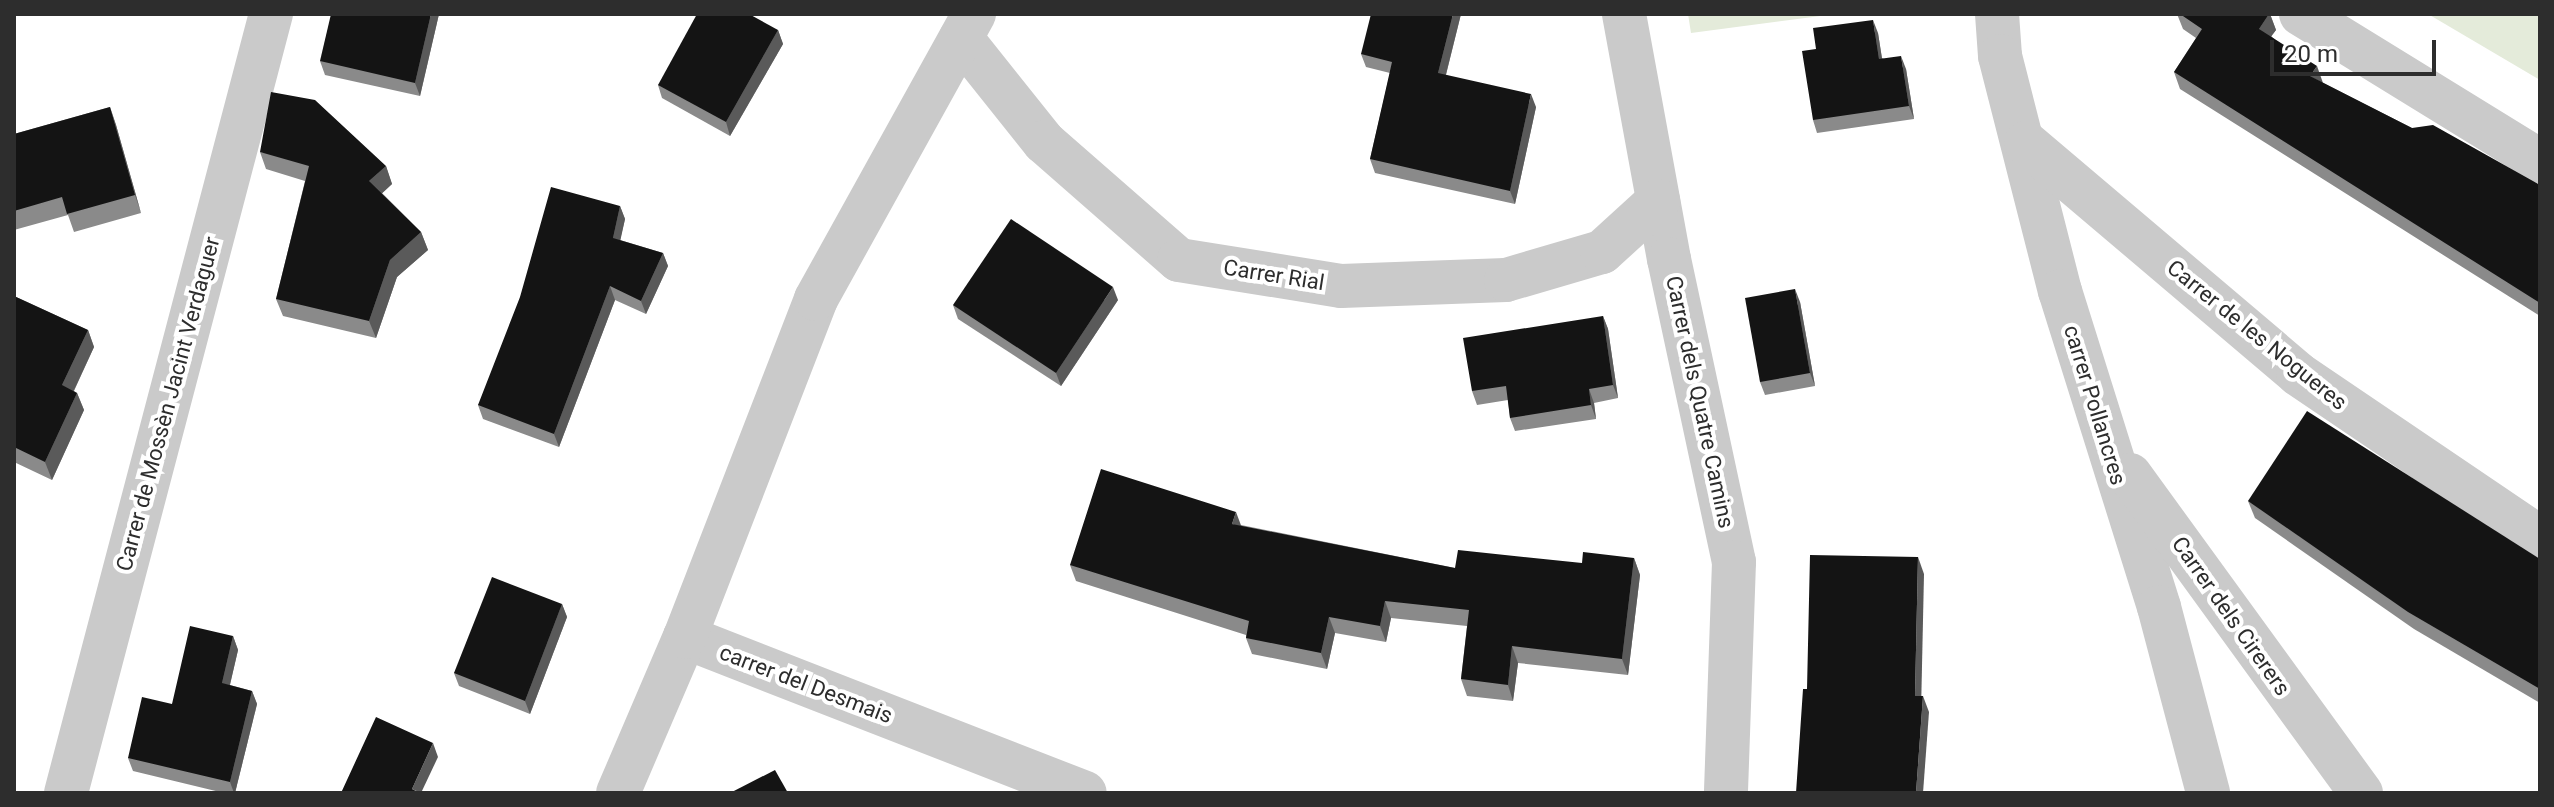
<!DOCTYPE html>
<meta charset="utf-8">
<style>
body{margin:0}
#map{position:relative;width:2554px;height:807px;overflow:hidden;background:#fff;font-family:Roboto,sans-serif}
div>[style]{position:absolute}
[style*='--x']{left:calc(var(--x)*1px);top:calc(var(--y)*1px);width:calc(var(--w)*1px);rotate:calc(var(--a)*1deg)}
.green>*{inset:0;background:#e4ebda}
.street>*{height:44px;margin:-22px;padding:0 22px;transform-origin:22px;border-radius:22px;background:#cacaca}
.wall>*{inset:0;background:#8a8a8a}
.shaded-wall>*{inset:0;background:#5a5a5a}
.building>*{inset:0;background:#141414}
span{translate:-50% -50%;white-space:nowrap;text-align:center;line-height:1.15;-webkit-text-stroke:8px #fff;paint-order:stroke}
.street-label{font-size:22px;color:#2d2d2d}
.frame{position:absolute;inset:0;border:16px solid #2d2d2d;pointer-events:none}
.scale{position:absolute;left:2270px;top:40px;width:166px;height:36px;box-sizing:border-box;border:4px solid #2d2d2d;border-top:0;padding-left:10px;font-size:24px;line-height:28px;white-space:nowrap;color:#2d2d2d;-webkit-text-stroke:6px #fff;paint-order:stroke}
</style>
<div id="map">
<div class="green">
<div style="clip-path:polygon(1688px 14px,1836px 14px,1691px 33px)"></div>
<div style="clip-path:polygon(2428px 14px,2540px 14px,2540px 80px)"></div>
</div>
<div class="street">
<div style="--x:1624;--y:14;--w:249;--a:79.6"></div>
<div style="--x:1669;--y:259;--w:310;--a:77.9"></div>
<div style="--x:1734;--y:562;--w:231;--a:92"></div>
<div style="--x:1997;--y:14;--w:42;--a:85.9"></div>
<div style="--x:2000;--y:56;--w:243;--a:75.7"></div>
<div style="--x:2060;--y:291;--w:331;--a:72.6"></div>
<div style="--x:2159;--y:607;--w:192;--a:75.2"></div>
<div style="--x:2301;--y:14;--w:281;--a:31.6"></div>
<div style="--x:961;--y:38;--w:133;--a:51.4"></div>
<div style="--x:1044;--y:142;--w:179;--a:41.2"></div>
<div style="--x:1179;--y:260;--w:164;--a:9.1"></div>
<div style="--x:1341;--y:286;--w:165;--a:-2.1"></div>
<div style="--x:1506;--y:280;--w:100;--a:-16.3"></div>
<div style="--x:1602;--y:252;--w:76;--a:-42.3"></div>
<div style="--x:2026;--y:143;--w:357;--a:40.3"></div>
<div style="--x:2298;--y:374;--w:292;--a:34.1"></div>
<div style="--x:2130;--y:475;--w:393;--a:54"></div>
<div style="--x:685;--y:637;--w:429;--a:21.3"></div>
<div style="--x:66;--y:793;--w:806;--a:-75.26"></div>
<div style="--x:618;--y:793;--w:170;--a:-66.8"></div>
<div style="--x:685;--y:637;--w:362;--a:-68.8"></div>
<div style="--x:816;--y:299;--w:326;--a:-61"></div>
</div>
<div class="wall">
<div style="clip-path:polygon(439px 14px,420px 96px,325px 75px,320px 61px)"></div>
<div style="clip-path:polygon(1461px 14px,1446px 75px,1536px 107px,1515px 204px,1375px 173px,1370px 159px,1390px 73px,1366px 67px,1361px 54px)"></div>
<div style="clip-path:polygon(2177px 14px,2270px 14px,2276px 30px,2271px 36px,2323px 83px,2412px 128px,2540px 185px,2540px 316px,2180px 89px,2174px 72px,2196px 38px,2183px 29px)"></div>
<div style="clip-path:polygon(778px 30px,783px 44px,730px 136px,662px 98px,658px 85px)"></div>
<div style="clip-path:polygon(1878px 33px,1882px 58px,1906px 69px,1914px 119px,1817px 133px,1813px 120px,1816px 49px)"></div>
<div style="clip-path:polygon(110px 107px,116px 125px,141px 213px,74px 232px,68px 215px,14px 230px,14px 134px)"></div>
<div style="clip-path:polygon(260px 152px,386px 166px,392px 184px,382px 193px,421px 232px,428px 250px,397px 277px,376px 338px,283px 316px,276px 299px,305px 181px,266px 169px)"></div>
<div style="clip-path:polygon(620px 206px,625px 219px,620px 240px,663px 253px,668px 266px,646px 314px,615px 300px,559px 447px,483px 419px,478px 405px)"></div>
<div style="clip-path:polygon(14px 296px,88px 330px,94px 347px,74px 391px,77px 393px,84px 410px,52px 480px,14px 462px)"></div>
<div style="clip-path:polygon(1118px 300px,1061px 386px,958px 319px,953px 305px)"></div>
<div style="clip-path:polygon(1800px 302px,1815px 386px,1765px 395px,1760px 382px)"></div>
<div style="clip-path:polygon(1603px 316px,1608px 329px,1618px 398px,1594px 403px,1596px 419px,1515px 431px,1510px 418px,1508px 400px,1477px 405px,1472px 391px)"></div>
<div style="clip-path:polygon(2248px 501px,2540px 559px,2540px 703px,2414px 629px,2255px 518px)"></div>
<div style="clip-path:polygon(1241px 525px,1455px 568px,1582px 563px,1634px 558px,1640px 575px,1628px 675px,1518px 663px,1513px 701px,1467px 696px,1461px 679px,1467px 626px,1391px 618px,1386px 642px,1335px 633px,1327px 669px,1252px 654px,1246px 638px,1246px 635px,1076px 581px,1070px 565px)"></div>
<div style="clip-path:polygon(562px 604px,567px 617px,530px 714px,459px 686px,454px 673px)"></div>
<div style="clip-path:polygon(233px 636px,238px 650px,230px 685px,252px 691px,257px 704px,235px 793px,224px 793px,133px 771px,128px 758px,172px 704px)"></div>
</div>
<div class="shaded-wall">
<div style="clip-path:polygon(431px 14px,439px 14px,420px 96px,415px 83px)"></div>
<div style="clip-path:polygon(1453px 14px,1461px 14px,1443px 86px,1438px 73px)"></div>
<div style="clip-path:polygon(2269px 14px,2270px 14px,2276px 30px,2265px 45px,2259px 29px)"></div>
<div style="clip-path:polygon(1873px 20px,1878px 33px,1884px 72px,1879px 59px)"></div>
<div style="clip-path:polygon(778px 30px,783px 44px,730px 136px,726px 122px)"></div>
<div style="clip-path:polygon(1901px 56px,1906px 69px,1914px 119px,1909px 106px)"></div>
<div style="clip-path:polygon(2317px 66px,2323px 83px,2310px 76px)"></div>
<div style="clip-path:polygon(1531px 94px,1536px 107px,1515px 204px,1510px 191px)"></div>
<div style="clip-path:polygon(110px 107px,116px 125px,141px 213px,135px 195px)"></div>
<div style="clip-path:polygon(386px 166px,392px 184px,376px 199px,369px 181px)"></div>
<div style="clip-path:polygon(620px 206px,625px 219px,618px 251px,613px 238px)"></div>
<div style="clip-path:polygon(421px 232px,428px 250px,397px 277px,376px 338px,369px 321px,390px 260px)"></div>
<div style="clip-path:polygon(663px 253px,668px 266px,646px 314px,641px 301px)"></div>
<div style="clip-path:polygon(610px 286px,615px 300px,559px 447px,554px 434px)"></div>
<div style="clip-path:polygon(1113px 287px,1118px 300px,1061px 386px,1056px 373px)"></div>
<div style="clip-path:polygon(1795px 289px,1800px 302px,1815px 386px,1810px 373px)"></div>
<div style="clip-path:polygon(1603px 316px,1608px 329px,1618px 398px,1613px 385px)"></div>
<div style="clip-path:polygon(88px 330px,94px 347px,68px 403px,62px 385px)"></div>
<div style="clip-path:polygon(1589px 389px,1594px 403px,1596px 419px,1591px 405px)"></div>
<div style="clip-path:polygon(77px 393px,84px 410px,52px 480px,45px 462px)"></div>
<div style="clip-path:polygon(1236px 512px,1242px 528px,1232px 524px)"></div>
<div style="clip-path:polygon(1918px 557px,1924px 574px,1921px 712px,1915px 696px)"></div>
<div style="clip-path:polygon(1634px 558px,1640px 575px,1628px 675px,1622px 659px)"></div>
<div style="clip-path:polygon(1385px 601px,1391px 618px,1386px 642px,1380px 626px)"></div>
<div style="clip-path:polygon(562px 604px,567px 617px,530px 714px,525px 701px)"></div>
<div style="clip-path:polygon(1329px 617px,1335px 633px,1327px 669px,1321px 653px)"></div>
<div style="clip-path:polygon(233px 636px,238px 650px,227px 697px,222px 683px)"></div>
<div style="clip-path:polygon(1512px 646px,1518px 663px,1513px 701px,1508px 685px)"></div>
<div style="clip-path:polygon(252px 691px,257px 704px,235px 793px,234px 793px,230px 782px)"></div>
<div style="clip-path:polygon(1923px 696px,1929px 712px,1923px 793px,1916px 793px)"></div>
<div style="clip-path:polygon(433px 743px,438px 757px,421px 793px,412px 789px)"></div>
</div>
<div class="building">
<div style="clip-path:polygon(331px 14px,431px 14px,415px 83px,320px 61px)"></div>
<div style="clip-path:polygon(697px 14px,749px 14px,778px 30px,726px 122px,658px 85px)"></div>
<div style="clip-path:polygon(1371px 14px,1453px 14px,1438px 73px,1531px 94px,1510px 191px,1370px 159px,1392px 62px,1361px 54px)"></div>
<div style="clip-path:polygon(2180px 14px,2269px 14px,2259px 29px,2317px 66px,2310px 76px,2412px 128px,2433px 125px,2540px 185px,2540px 303px,2174px 72px,2202px 29px)"></div>
<div style="clip-path:polygon(1873px 20px,1879px 59px,1901px 56px,1909px 106px,1813px 120px,1802px 51px,1816px 49px,1813px 28px)"></div>
<div style="clip-path:polygon(271px 92px,315px 100px,386px 166px,369px 181px,421px 232px,390px 260px,369px 321px,276px 299px,309px 166px,260px 152px)"></div>
<div style="clip-path:polygon(110px 107px,135px 195px,67px 214px,62px 197px,14px 211px,14px 134px)"></div>
<div style="clip-path:polygon(551px 187px,620px 206px,613px 238px,663px 253px,641px 301px,610px 286px,554px 434px,478px 405px,520px 297px)"></div>
<div style="clip-path:polygon(1011px 219px,1113px 287px,1056px 373px,953px 305px)"></div>
<div style="clip-path:polygon(1795px 289px,1810px 373px,1760px 382px,1745px 298px)"></div>
<div style="clip-path:polygon(14px 296px,88px 330px,62px 385px,77px 393px,45px 462px,14px 447px)"></div>
<div style="clip-path:polygon(1603px 316px,1613px 385px,1589px 389px,1591px 405px,1510px 418px,1506px 386px,1472px 391px,1463px 338px)"></div>
<div style="clip-path:polygon(2307px 411px,2540px 559px,2540px 689px,2408px 612px,2248px 501px)"></div>
<div style="clip-path:polygon(1101px 469px,1236px 512px,1232px 524px,1455px 568px,1458px 550px,1582px 563px,1583px 552px,1634px 558px,1622px 659px,1512px 646px,1508px 685px,1461px 679px,1469px 610px,1385px 601px,1380px 626px,1329px 617px,1321px 653px,1246px 638px,1249px 621px,1070px 565px)"></div>
<div style="clip-path:polygon(1810px 555px,1918px 557px,1915px 696px,1923px 696px,1916px 793px,1796px 793px,1803px 689px,1807px 689px)"></div>
<div style="clip-path:polygon(492px 577px,562px 604px,525px 701px,454px 673px)"></div>
<div style="clip-path:polygon(190px 626px,233px 636px,222px 683px,252px 691px,230px 782px,128px 758px,142px 697px,172px 704px)"></div>
<div style="clip-path:polygon(376px 717px,433px 743px,412px 789px,420px 793px,341px 793px)"></div>
<div style="clip-path:polygon(775px 770px,788px 793px,730px 793px)"></div>
</div>
<div class="street-label">
<span style="left:1274px;top:275px;rotate:9deg">Carrer Rial</span>
<span style="left:2257px;top:335px;rotate:39deg">Carrer de les Nogueres</span>
<span style="left:1700px;top:402px;rotate:78deg">Carrer dels Quatre Camins</span>
<span style="left:168px;top:404px;rotate:-75deg">Carrer de Mossèn Jacint Verdaguer</span>
<span style="left:2095px;top:405px;rotate:73deg">carrer Pollancres</span>
<span style="left:2231px;top:616px;rotate:55deg">Carrer dels Cirerers</span>
<span style="left:806px;top:684px;rotate:21deg">carrer del Desmais</span>
</div>
<div class="frame"></div>
<div class="scale">20 m</div>
</div>
